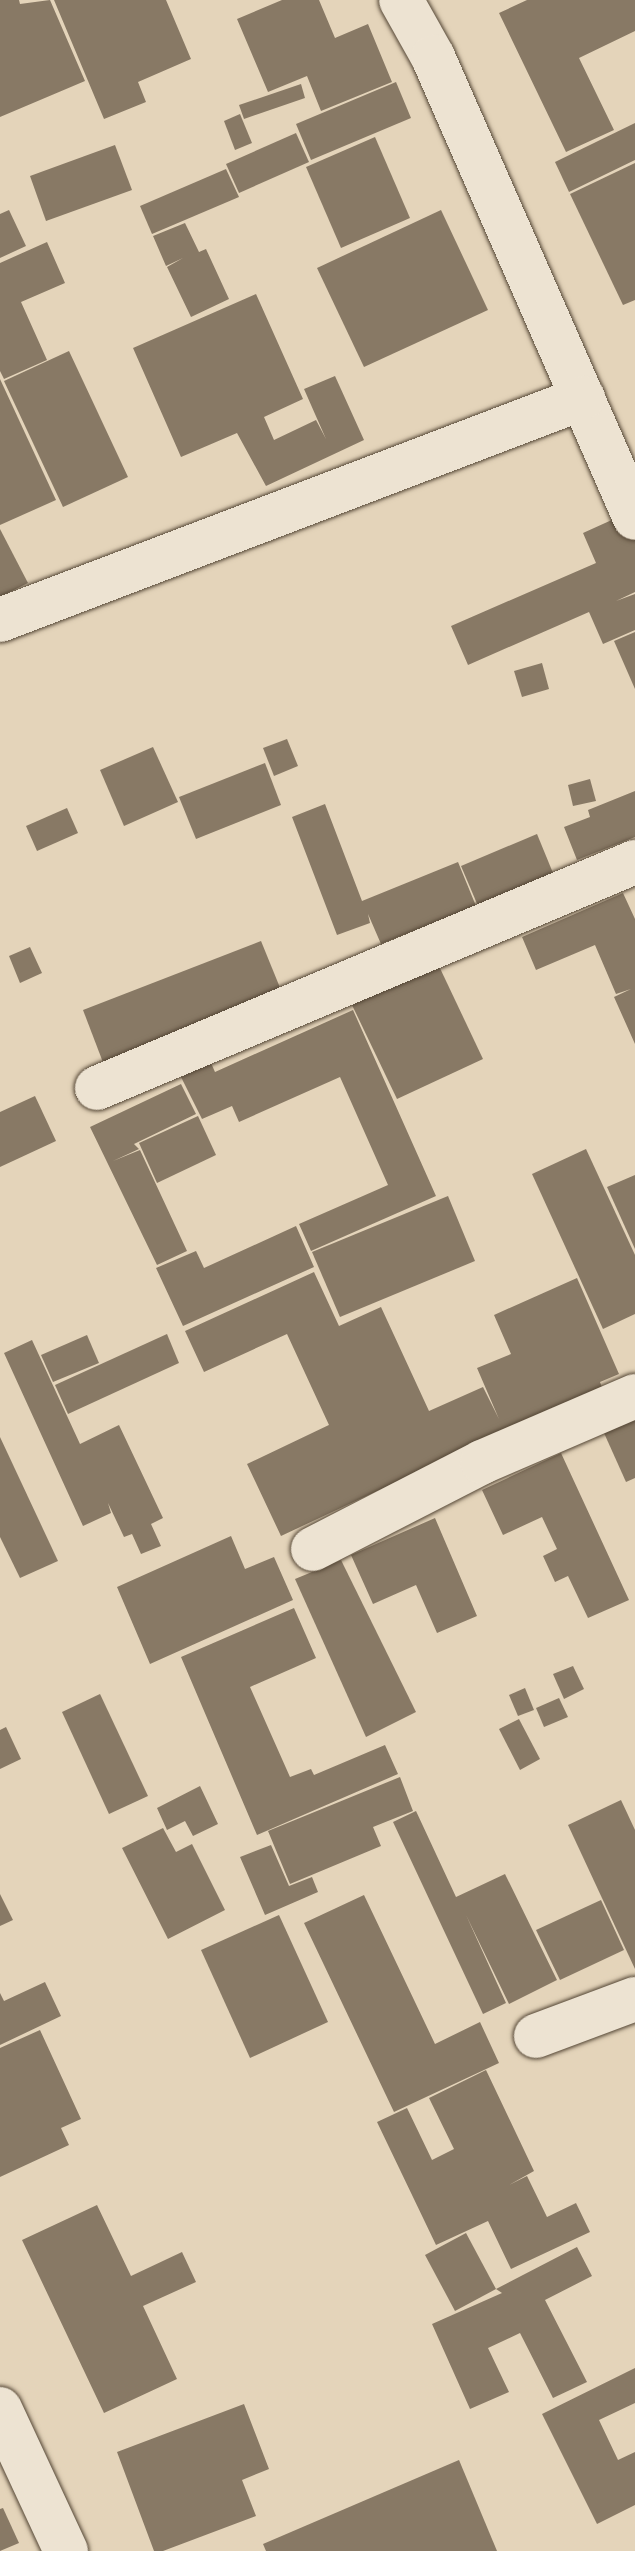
<!DOCTYPE html>
<style>
body{margin:0}
#map{position:relative;width:635px;height:2551px;overflow:hidden;background:#e4d4ba;font-family:"EB Garamond",serif}
div>[style]{position:absolute}
[style*='--x']{left:calc(var(--x)*1px);top:calc(var(--y)*1px);width:calc(var(--w)*1px);rotate:calc(var(--a)*1deg)}
.building>*{inset:0;background:#887965}
.roads{filter:drop-shadow(0 0 2px #544635) drop-shadow(0 0 2px #544635)}
.minor>*{height:44px;margin:-22px;padding:0 22px;transform-origin:22px;border-radius:22px;background:#ede3d2}
span{translate:-50% -50%;white-space:nowrap;text-align:center;line-height:1.15;-webkit-text-stroke:6px #ede3d2;paint-order:stroke}
</style>
<div id="map">
<div class="building">
<div style="clip-path:polygon(0 0,19px 0,20px 4px,50px 0,85px 81px,0 117px)"></div>
<div style="clip-path:polygon(54px 0,166px 0,191px 59px,138px 82px,146px 102px,104px 119px)"></div>
<div style="clip-path:polygon(282px 0,319px 0,335px 38px,368px 24px,392px 82px,321px 111px,307px 76px,268px 92px,237px 19px)"></div>
<div style="clip-path:polygon(527px 0,635px 0,635px 31px,579px 58px,614px 130px,566px 152px,499px 13px)"></div>
<div style="clip-path:polygon(396px 82px,411px 118px,311px 160px,296px 124px)"></div>
<div style="clip-path:polygon(301px 84px,305px 98px,244px 119px,239px 105px)"></div>
<div style="clip-path:polygon(240px 114px,252px 143px,235px 150px,224px 121px)"></div>
<div style="clip-path:polygon(635px 123px,635px 160px,569px 192px,555px 162px)"></div>
<div style="clip-path:polygon(296px 133px,309px 162px,239px 193px,226px 164px)"></div>
<div style="clip-path:polygon(375px 137px,410px 218px,341px 248px,306px 167px)"></div>
<div style="clip-path:polygon(115px 145px,132px 190px,46px 221px,30px 176px)"></div>
<div style="clip-path:polygon(635px 163px,635px 300px,623px 305px,570px 194px)"></div>
<div style="clip-path:polygon(226px 169px,239px 197px,152px 234px,140px 206px)"></div>
<div style="clip-path:polygon(9px 210px,26px 246px,0 258px,0 214px)"></div>
<div style="clip-path:polygon(441px 210px,488px 310px,364px 367px,317px 268px)"></div>
<div style="clip-path:polygon(185px 223px,199px 252px,206px 249px,229px 299px,191px 317px,167px 267px,183px 258px,166px 266px,153px 236px)"></div>
<div style="clip-path:polygon(47px 242px,65px 283px,21px 302px,47px 360px,4px 379px,0 371px,0 263px)"></div>
<div style="clip-path:polygon(256px 294px,303px 399px,264px 417px,274px 440px,316px 420px,326px 439px,304px 389px,335px 376px,364px 440px,266px 486px,237px 433px,181px 457px,133px 348px)"></div>
<div style="clip-path:polygon(69px 351px,128px 477px,63px 507px,4px 381px)"></div>
<div style="clip-path:polygon(0 379px,56px 500px,0 525px)"></div>
<div style="clip-path:polygon(625px 514px,635px 537px,635px 592px,616px 601px,635px 594px,635px 630px,603px 644px,589px 612px,468px 665px,451px 626px,596px 563px,583px 533px)"></div>
<div style="clip-path:polygon(0 529px,28px 583px,0 597px)"></div>
<div style="clip-path:polygon(635px 632px,635px 689px,614px 641px)"></div>
<div style="clip-path:polygon(542px 663px,549px 689px,522px 697px,514px 671px)"></div>
<div style="clip-path:polygon(287px 739px,298px 766px,274px 776px,263px 748px)"></div>
<div style="clip-path:polygon(153px 747px,178px 802px,124px 826px,100px 770px)"></div>
<div style="clip-path:polygon(265px 763px,281px 805px,196px 839px,179px 797px)"></div>
<div style="clip-path:polygon(590px 779px,596px 801px,573px 806px,568px 785px)"></div>
<div style="clip-path:polygon(635px 791px,635px 837px,577px 860px,564px 827px,590px 817px,588px 810px)"></div>
<div style="clip-path:polygon(325px 804px,362px 901px,458px 862px,476px 906px,381px 944px,368px 914px,370px 923px,337px 935px,292px 817px)"></div>
<div style="clip-path:polygon(67px 808px,78px 833px,37px 851px,26px 826px)"></div>
<div style="clip-path:polygon(537px 834px,553px 873px,478px 906px,461px 866px)"></div>
<div style="clip-path:polygon(623px 893px,635px 919px,635px 1044px,614px 997px,631px 989px,616px 994px,595px 945px,536px 970px,522px 937px)"></div>
<div style="clip-path:polygon(261px 941px,283px 995px,104px 1065px,83px 1010px)"></div>
<div style="clip-path:polygon(30px 947px,42px 973px,20px 983px,9px 956px)"></div>
<div style="clip-path:polygon(438px 964px,483px 1059px,397px 1099px,352px 1005px)"></div>
<div style="clip-path:polygon(353px 1010px,436px 1196px,311px 1251px,299px 1224px,388px 1185px,340px 1077px,239px 1122px,232px 1106px,202px 1119px,181px 1077px,211px 1063px,215px 1072px)"></div>
<div style="clip-path:polygon(181px 1084px,196px 1114px,134px 1144px,139px 1149px,113px 1161px,140px 1150px,187px 1251px,157px 1265px,90px 1127px)"></div>
<div style="clip-path:polygon(35px 1096px,56px 1141px,0 1167px,0 1112px)"></div>
<div style="clip-path:polygon(198px 1116px,216px 1155px,157px 1183px,139px 1143px)"></div>
<div style="clip-path:polygon(586px 1149px,635px 1255px,635px 1314px,603px 1329px,532px 1174px)"></div>
<div style="clip-path:polygon(635px 1175px,635px 1249px,607px 1187px)"></div>
<div style="clip-path:polygon(448px 1196px,475px 1261px,340px 1317px,312px 1252px)"></div>
<div style="clip-path:polygon(296px 1226px,314px 1267px,183px 1326px,156px 1268px,196px 1251px,204px 1268px)"></div>
<div style="clip-path:polygon(314px 1272px,339px 1326px,381px 1307px,429px 1411px,483px 1387px,499px 1419px,477px 1368px,511px 1354px,494px 1315px,577px 1278px,619px 1374px,600px 1382px,603px 1390px,505px 1431px,281px 1536px,247px 1464px,354px 1413px,329px 1425px,287px 1334px,204px 1372px,185px 1331px)"></div>
<div style="clip-path:polygon(167px 1334px,179px 1363px,68px 1414px,55px 1385px)"></div>
<div style="clip-path:polygon(87px 1335px,99px 1363px,53px 1382px,41px 1355px)"></div>
<div style="clip-path:polygon(32px 1340px,80px 1444px,119px 1425px,163px 1518px,151px 1524px,161px 1546px,141px 1554px,132px 1534px,124px 1537px,108px 1503px,111px 1513px,83px 1526px,4px 1353px)"></div>
<div style="clip-path:polygon(635px 1419px,635px 1478px,626px 1482px,604px 1433px)"></div>
<div style="clip-path:polygon(0 1437px,58px 1561px,20px 1578px,0 1537px)"></div>
<div style="clip-path:polygon(561px 1453px,629px 1600px,588px 1618px,568px 1576px,555px 1582px,543px 1556px,557px 1549px,542px 1517px,503px 1535px,482px 1490px)"></div>
<div style="clip-path:polygon(435px 1518px,477px 1616px,437px 1633px,416px 1585px,373px 1604px,351px 1555px)"></div>
<div style="clip-path:polygon(231px 1536px,245px 1569px,274px 1557px,293px 1600px,150px 1664px,117px 1587px)"></div>
<div style="clip-path:polygon(341px 1560px,416px 1712px,366px 1737px,295px 1579px)"></div>
<div style="clip-path:polygon(294px 1608px,316px 1658px,250px 1687px,290px 1777px,311px 1769px,314px 1775px,385px 1745px,398px 1774px,257px 1835px,181px 1657px)"></div>
<div style="clip-path:polygon(573px 1666px,584px 1689px,564px 1699px,553px 1674px)"></div>
<div style="clip-path:polygon(525px 1688px,534px 1710px,518px 1716px,509px 1695px)"></div>
<div style="clip-path:polygon(100px 1694px,148px 1796px,109px 1814px,62px 1712px)"></div>
<div style="clip-path:polygon(559px 1698px,568px 1717px,544px 1727px,536px 1708px)"></div>
<div style="clip-path:polygon(519px 1719px,540px 1759px,520px 1770px,499px 1729px)"></div>
<div style="clip-path:polygon(6px 1727px,21px 1759px,0 1769px,0 1730px)"></div>
<div style="clip-path:polygon(400px 1777px,413px 1811px,373px 1827px,381px 1846px,290px 1884px,268px 1831px)"></div>
<div style="clip-path:polygon(200px 1786px,218px 1824px,193px 1836px,185px 1821px,167px 1830px,157px 1808px)"></div>
<div style="clip-path:polygon(621px 1800px,635px 1830px,635px 1969px,568px 1825px)"></div>
<div style="clip-path:polygon(416px 1811px,456px 1897px,505px 1874px,557px 1980px,509px 2004px,466px 1915px,506px 2003px,483px 2014px,393px 1822px)"></div>
<div style="clip-path:polygon(163px 1828px,176px 1852px,192px 1844px,225px 1910px,168px 1939px,122px 1848px)"></div>
<div style="clip-path:polygon(271px 1845px,289px 1886px,312px 1877px,318px 1892px,265px 1915px,240px 1857px)"></div>
<div style="clip-path:polygon(0 1894px,13px 1920px,0 1926px)"></div>
<div style="clip-path:polygon(364px 1895px,435px 2044px,480px 2022px,499px 2063px,394px 2112px,304px 1923px)"></div>
<div style="clip-path:polygon(601px 1900px,624px 1950px,560px 1980px,536px 1930px)"></div>
<div style="clip-path:polygon(279px 1915px,328px 2022px,250px 2058px,201px 1950px)"></div>
<div style="clip-path:polygon(45px 1982px,61px 2016px,0 2045px,0 1993px,4px 2001px)"></div>
<div style="clip-path:polygon(40px 2030px,81px 2119px,61px 2128px,69px 2145px,0 2177px,0 2048px)"></div>
<div style="clip-path:polygon(486px 2070px,534px 2171px,509px 2185px,527px 2176px,547px 2217px,576px 2203px,590px 2232px,511px 2269px,488px 2221px,436px 2245px,377px 2122px,407px 2108px,432px 2160px,454px 2149px,429px 2098px)"></div>
<div style="clip-path:polygon(97px 2205px,131px 2276px,182px 2252px,196px 2282px,143px 2306px,177px 2379px,104px 2413px,22px 2240px)"></div>
<div style="clip-path:polygon(466px 2233px,496px 2289px,455px 2311px,425px 2255px)"></div>
<div style="clip-path:polygon(577px 2247px,592px 2276px,545px 2300px,587px 2382px,553px 2398px,520px 2333px,488px 2348px,509px 2392px,470px 2409px,432px 2324px,502px 2293px,496px 2289px)"></div>
<div style="clip-path:polygon(635px 2368px,635px 2403px,599px 2420px,618px 2460px,635px 2452px,635px 2505px,597px 2524px,542px 2414px)"></div>
<div style="clip-path:polygon(244px 2404px,269px 2469px,242px 2480px,256px 2516px,163px 2551px,154px 2551px,117px 2452px)"></div>
<div style="clip-path:polygon(459px 2460px,497px 2551px,266px 2551px,263px 2544px)"></div>
<div style="clip-path:polygon(3px 2508px,19px 2543px,0 2551px,0 2509px)"></div>
</div>
<div class="roads">
<div class="minor">
<div style="--x:401;--y:0;--w:65;--a:60.7"></div>
<div style="--x:433;--y:57;--w:503;--a:66.34"></div>
<div style="--x:0;--y:620;--w:624;--a:-20.85"></div>
<div style="--x:97;--y:1088;--w:584;--a:-22.79"></div>
<div style="--x:313;--y:1549;--w:190;--a:-27.2"></div>
<div style="--x:482;--y:1462;--w:167;--a:-23.3"></div>
<div style="--x:536;--y:2036;--w:106;--a:-20.5"></div>
<div style="--x:0;--y:2409;--w:157;--a:65.1"></div>
</div>
</div>
</div>
